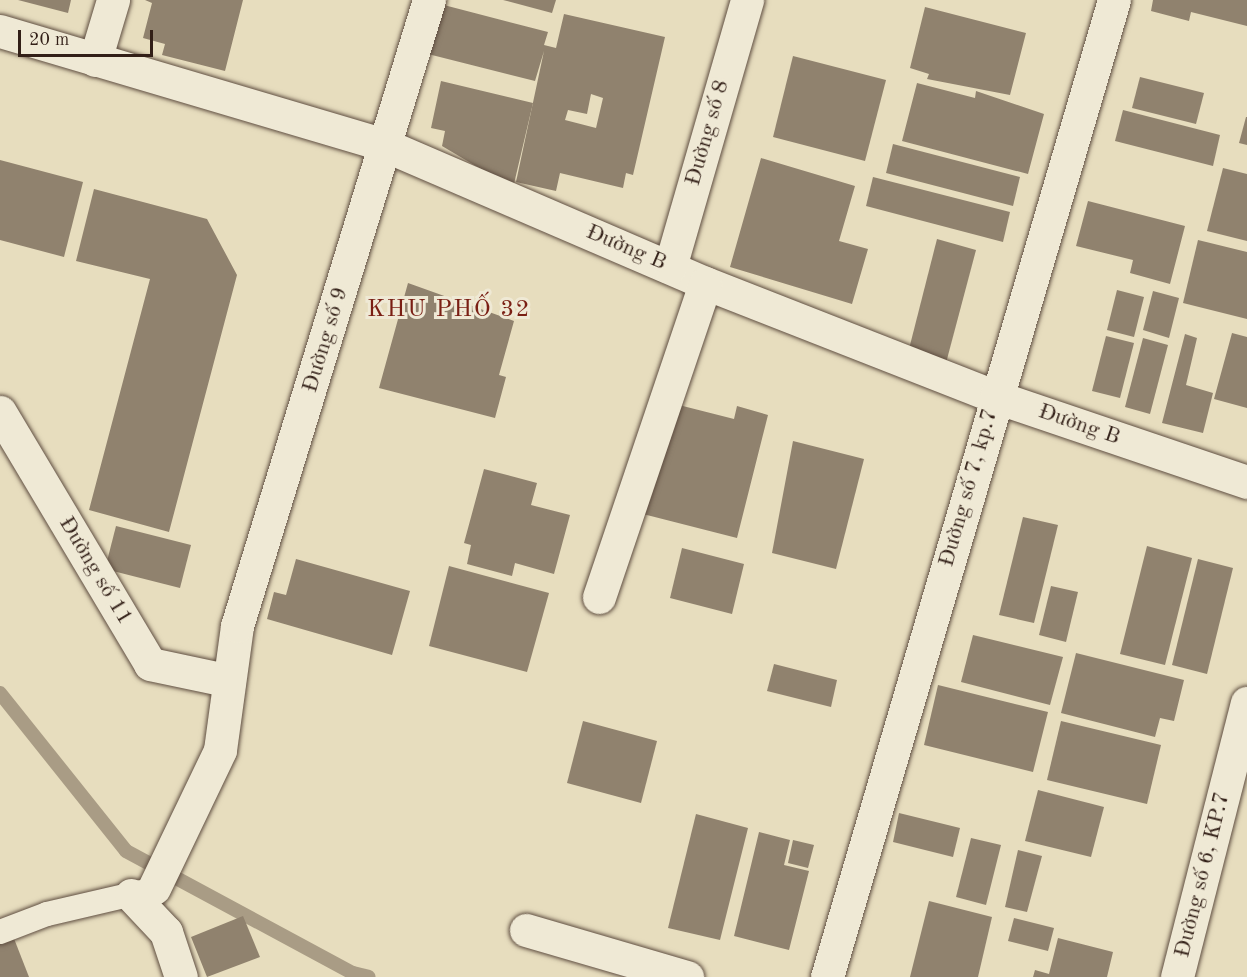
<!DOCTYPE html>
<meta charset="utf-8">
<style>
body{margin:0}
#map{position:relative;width:1247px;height:977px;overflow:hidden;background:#e7ddbe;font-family:"Old Standard TT",serif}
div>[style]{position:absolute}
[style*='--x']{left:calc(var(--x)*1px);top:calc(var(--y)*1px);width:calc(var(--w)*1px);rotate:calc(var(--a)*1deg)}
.stream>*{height:14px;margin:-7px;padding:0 7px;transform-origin:7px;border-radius:7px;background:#a99c85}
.building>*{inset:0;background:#90826e}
.roads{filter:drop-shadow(0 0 2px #5f4e41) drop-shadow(0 0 2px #5f4e41)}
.service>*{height:24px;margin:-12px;padding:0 12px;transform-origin:12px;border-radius:12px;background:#efe9d5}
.minor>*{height:33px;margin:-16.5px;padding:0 16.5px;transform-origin:16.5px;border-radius:16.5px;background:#efe9d5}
span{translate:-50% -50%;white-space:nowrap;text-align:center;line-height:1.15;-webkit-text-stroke:6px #efe9d5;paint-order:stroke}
.street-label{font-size:22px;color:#321f17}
.neighbourhood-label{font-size:24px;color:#7a1f14;letter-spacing:1.5px}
.scale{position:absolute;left:18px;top:30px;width:135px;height:27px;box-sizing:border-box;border:3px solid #321f17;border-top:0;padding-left:8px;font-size:18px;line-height:21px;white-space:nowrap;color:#321f17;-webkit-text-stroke:4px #efe9d5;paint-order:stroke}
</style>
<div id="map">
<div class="stream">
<div style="--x:0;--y:693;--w:202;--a:51.4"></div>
<div style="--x:126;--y:851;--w:258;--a:28.3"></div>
<div style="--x:353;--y:973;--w:16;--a:14"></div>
</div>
<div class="building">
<div style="clip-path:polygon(18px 0,71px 0,68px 13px)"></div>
<div style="clip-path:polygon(145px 0,243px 0,225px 71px,162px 55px,165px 44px,143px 38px,152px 3px)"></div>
<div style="clip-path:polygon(503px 0,556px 0,552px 13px)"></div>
<div style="clip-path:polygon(1153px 0,1247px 0,1247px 26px,1191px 12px,1189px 21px,1151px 11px)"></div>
<div style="clip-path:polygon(evenodd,440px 4px,548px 32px,544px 45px,556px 48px,564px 14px,665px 37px,633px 175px,626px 173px,623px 188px,560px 173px,556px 191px,516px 182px,544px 51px,535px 81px,428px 54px,440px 4px,591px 94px,603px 98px,596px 128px,565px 120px,568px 110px,587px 114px,591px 94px)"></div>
<div style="clip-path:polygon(925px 7px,1026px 33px,1010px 95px,927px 79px,929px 74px,910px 68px)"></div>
<div style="clip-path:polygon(793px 56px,886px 80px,865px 161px,773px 137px)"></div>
<div style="clip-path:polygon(1140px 77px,1204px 93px,1196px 124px,1132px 108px)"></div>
<div style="clip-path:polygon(441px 81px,533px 103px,513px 188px,442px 146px,445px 131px,431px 128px)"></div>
<div style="clip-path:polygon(917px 83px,975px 98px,976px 91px,1044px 114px,1028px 174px,902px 141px)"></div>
<div style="clip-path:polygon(1123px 110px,1220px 135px,1213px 166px,1115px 141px)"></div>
<div style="clip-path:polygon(1246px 117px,1247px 117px,1247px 145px,1239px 143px)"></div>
<div style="clip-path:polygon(893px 144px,1020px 177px,1013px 206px,886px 173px)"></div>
<div style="clip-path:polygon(761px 158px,855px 186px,839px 241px,868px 249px,852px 304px,730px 267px)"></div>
<div style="clip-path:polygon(0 160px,83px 182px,64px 257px,0 240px)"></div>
<div style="clip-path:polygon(1223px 168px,1247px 174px,1247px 241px,1207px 231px)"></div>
<div style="clip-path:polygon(873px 177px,1010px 212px,1003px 242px,866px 206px)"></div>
<div style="clip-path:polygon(94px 189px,207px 219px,237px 275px,169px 532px,89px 510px,150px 279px,76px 261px)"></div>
<div style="clip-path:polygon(1088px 201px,1185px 226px,1170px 284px,1130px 273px,1133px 260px,1076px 246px)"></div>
<div style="clip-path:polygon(937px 239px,976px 250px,946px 363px,908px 353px)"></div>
<div style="clip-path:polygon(1198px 240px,1247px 252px,1247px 319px,1183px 303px)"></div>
<div style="clip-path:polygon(408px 283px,514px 321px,499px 375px,506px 377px,495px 418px,379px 388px)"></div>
<div style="clip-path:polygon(1117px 290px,1144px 297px,1134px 337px,1107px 330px)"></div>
<div style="clip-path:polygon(1153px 291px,1179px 298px,1169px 338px,1143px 330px)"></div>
<div style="clip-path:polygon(1232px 333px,1247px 337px,1247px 408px,1214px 399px)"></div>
<div style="clip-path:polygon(1185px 334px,1197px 338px,1186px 385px,1213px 393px,1203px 433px,1162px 423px)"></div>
<div style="clip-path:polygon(1106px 336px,1134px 343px,1120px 398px,1092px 391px)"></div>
<div style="clip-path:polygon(1143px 338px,1168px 345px,1150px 414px,1125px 407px)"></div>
<div style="clip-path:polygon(671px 403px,734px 419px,737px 406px,768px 415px,737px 538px,643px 514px)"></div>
<div style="clip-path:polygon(793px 441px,864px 459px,836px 569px,772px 553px)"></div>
<div style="clip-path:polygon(484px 469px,537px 483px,531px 505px,570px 515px,554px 574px,515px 563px,512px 576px,467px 564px,471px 545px,464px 543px)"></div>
<div style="clip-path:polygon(1023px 517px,1058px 525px,1034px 623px,999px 615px)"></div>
<div style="clip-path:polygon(116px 526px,191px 545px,180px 588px,105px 569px)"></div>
<div style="clip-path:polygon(1147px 546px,1192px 558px,1165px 665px,1120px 654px)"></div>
<div style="clip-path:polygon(682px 548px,744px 564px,732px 614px,670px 598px)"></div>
<div style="clip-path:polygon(296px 559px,410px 591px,392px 655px,267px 619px,274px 592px,286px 595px)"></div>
<div style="clip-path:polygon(1198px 559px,1233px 568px,1207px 674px,1172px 665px)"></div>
<div style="clip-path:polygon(449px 566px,549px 593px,527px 672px,429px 646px)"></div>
<div style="clip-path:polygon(1051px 586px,1078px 592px,1066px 642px,1039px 635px)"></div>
<div style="clip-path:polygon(973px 635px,1063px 657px,1050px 705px,961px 682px)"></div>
<div style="clip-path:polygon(1076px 653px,1184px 680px,1174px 721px,1160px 718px,1155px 737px,1061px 713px)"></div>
<div style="clip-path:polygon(774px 664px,837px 680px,831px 707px,767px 691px)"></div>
<div style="clip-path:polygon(938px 685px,1048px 712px,1033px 772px,924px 745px)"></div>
<div style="clip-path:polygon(583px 721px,657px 741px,641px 803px,567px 783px)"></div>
<div style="clip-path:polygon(1061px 721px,1161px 745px,1147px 804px,1047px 780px)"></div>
<div style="clip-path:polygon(1038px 790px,1104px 807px,1091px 857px,1025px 841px)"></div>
<div style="clip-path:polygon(899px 813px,960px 828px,953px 857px,893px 842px)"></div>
<div style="clip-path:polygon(696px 814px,748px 828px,720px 940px,668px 928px)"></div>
<div style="clip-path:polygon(759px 832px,790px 840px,784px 865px,809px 871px,789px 950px,734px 936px)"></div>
<div style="clip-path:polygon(971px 838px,1001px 845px,986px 905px,956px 897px)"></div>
<div style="clip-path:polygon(793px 840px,814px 845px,808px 868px,788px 863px)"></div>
<div style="clip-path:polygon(1018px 850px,1042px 856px,1027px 912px,1005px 907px)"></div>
<div style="clip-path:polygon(929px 901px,992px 917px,978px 977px,910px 977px)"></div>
<div style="clip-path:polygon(243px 916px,260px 957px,207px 977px,191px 937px)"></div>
<div style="clip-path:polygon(1014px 918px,1054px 928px,1048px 951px,1008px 941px)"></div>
<div style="clip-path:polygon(13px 936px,29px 977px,0 977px,0 942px)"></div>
<div style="clip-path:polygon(1058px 938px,1113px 952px,1107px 977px,1033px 977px,1035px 970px,1049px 974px)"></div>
</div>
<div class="roads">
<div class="service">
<div style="--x:0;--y:932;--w:50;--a:-21"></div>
<div style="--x:47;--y:914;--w:102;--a:-13.1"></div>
</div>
<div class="minor">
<div style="--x:0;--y:31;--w:404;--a:16.5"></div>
<div style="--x:387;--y:146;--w:346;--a:23.3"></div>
<div style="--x:705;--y:283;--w:313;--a:21.4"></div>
<div style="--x:996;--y:397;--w:265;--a:18.7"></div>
<div style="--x:95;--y:60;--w:63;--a:-73.3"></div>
<div style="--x:670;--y:267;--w:278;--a:-73.9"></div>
<div style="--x:0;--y:412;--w:293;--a:59.2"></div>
<div style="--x:150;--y:664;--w:78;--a:11.9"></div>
<div style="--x:599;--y:597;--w:331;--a:-71.3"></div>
<div style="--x:154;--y:888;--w:153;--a:-64.4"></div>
<div style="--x:220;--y:750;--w:125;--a:-82.2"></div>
<div style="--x:237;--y:626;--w:655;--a:-72.95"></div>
<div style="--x:131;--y:895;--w:51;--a:46.6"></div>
<div style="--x:166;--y:932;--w:47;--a:71.6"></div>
<div style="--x:526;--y:930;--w:168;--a:16.3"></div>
<div style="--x:827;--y:977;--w:1018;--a:-73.63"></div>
<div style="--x:1177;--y:977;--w:283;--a:-75.7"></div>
</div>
</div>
<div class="street-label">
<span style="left:708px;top:133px;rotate:-74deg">Đường số 8</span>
<span style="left:626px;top:248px;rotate:23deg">Đường B</span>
<span style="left:326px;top:340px;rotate:-73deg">Đường số 9</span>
<span style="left:1079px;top:425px;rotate:19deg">Đường B</span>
<span style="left:969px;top:488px;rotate:-74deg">Đường số 7, kp.7</span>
<span style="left:95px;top:571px;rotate:59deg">Đường số 11</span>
<span style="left:1203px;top:875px;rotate:-76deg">Đường số 6, KP.7</span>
</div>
<div class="neighbourhood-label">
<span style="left:449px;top:311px">KHU PHỐ 32</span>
</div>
<div class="scale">20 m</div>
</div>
